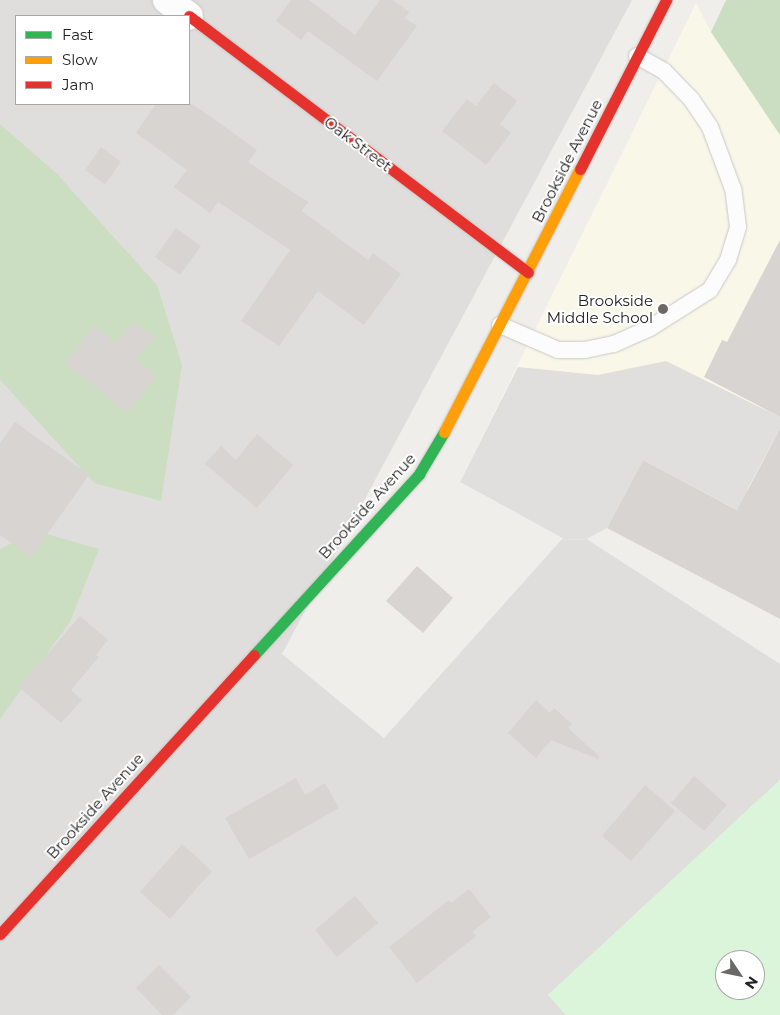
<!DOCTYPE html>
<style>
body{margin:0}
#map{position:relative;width:780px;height:1015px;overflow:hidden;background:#f0eeeb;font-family:Montserrat,sans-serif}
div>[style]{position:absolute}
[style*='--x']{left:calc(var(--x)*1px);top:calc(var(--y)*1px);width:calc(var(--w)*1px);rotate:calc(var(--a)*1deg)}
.residential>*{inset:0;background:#dfdedc}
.education>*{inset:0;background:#f8f7e8}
.forest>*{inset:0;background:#cbdec1}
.park>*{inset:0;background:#daf5da}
.parking>*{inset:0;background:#e0dfde}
.building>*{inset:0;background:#d7d4d2}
.roads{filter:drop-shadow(0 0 1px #c9c8c7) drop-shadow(0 0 1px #c9c8c7)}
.lane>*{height:16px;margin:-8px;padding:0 8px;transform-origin:8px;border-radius:8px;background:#fdfcfc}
.street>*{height:28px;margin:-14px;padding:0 14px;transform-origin:14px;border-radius:14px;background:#fdfcfc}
.fast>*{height:11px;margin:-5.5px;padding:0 5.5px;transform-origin:5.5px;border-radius:5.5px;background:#30b455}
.slow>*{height:11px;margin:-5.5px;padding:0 5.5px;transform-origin:5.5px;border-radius:5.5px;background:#ff9f0a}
.jam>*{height:11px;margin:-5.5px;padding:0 5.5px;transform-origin:5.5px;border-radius:5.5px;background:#e5322d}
.dots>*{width:14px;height:14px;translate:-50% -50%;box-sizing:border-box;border:2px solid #fff;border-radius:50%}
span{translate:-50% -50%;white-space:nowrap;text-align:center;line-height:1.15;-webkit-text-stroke:4px #fff;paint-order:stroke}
.street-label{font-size:15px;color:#222}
.poi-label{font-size:15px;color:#222}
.right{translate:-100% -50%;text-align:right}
.legend{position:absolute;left:15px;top:15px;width:175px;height:90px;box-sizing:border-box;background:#fff;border:1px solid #a7a7a7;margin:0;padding:6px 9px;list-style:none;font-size:15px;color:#222}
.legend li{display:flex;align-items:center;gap:10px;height:25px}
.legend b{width:25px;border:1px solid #a7a7a7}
.north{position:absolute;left:715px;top:950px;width:50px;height:50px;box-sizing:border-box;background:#fff;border:1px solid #a7a7a7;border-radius:50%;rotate:124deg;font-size:14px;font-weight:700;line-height:20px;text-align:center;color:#222}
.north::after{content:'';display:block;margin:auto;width:18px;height:22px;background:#6a6968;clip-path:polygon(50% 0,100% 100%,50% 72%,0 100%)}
</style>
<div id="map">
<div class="residential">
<div style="clip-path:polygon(evenodd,0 0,632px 0,282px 654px,384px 738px,571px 529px,780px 664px,780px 780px,548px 995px,566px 1015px,0 1015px,0 0,16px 16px,189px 16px,189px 104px,16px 104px,16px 16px)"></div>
</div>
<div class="education">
<div style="clip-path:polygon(696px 3px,711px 32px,780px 135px,780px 619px,608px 528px,587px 539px,566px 540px,460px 482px)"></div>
</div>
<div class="forest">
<div style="clip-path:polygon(726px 0,780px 0,780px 135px,711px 32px)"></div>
<div style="clip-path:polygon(0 124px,57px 174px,157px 285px,182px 365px,161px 501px,94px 483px,0 380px)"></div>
<div style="clip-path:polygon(36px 531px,99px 549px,70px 622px,0 719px,0 549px)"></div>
</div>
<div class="park">
<div style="clip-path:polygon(evenodd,780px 780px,780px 1015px,566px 1015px,548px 995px,780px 780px,725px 960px,755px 960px,755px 990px,725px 990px,725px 960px)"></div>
</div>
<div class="parking">
<div style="clip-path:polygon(666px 361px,780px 417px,780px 429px,747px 490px,766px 525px,643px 460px,607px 528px,587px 539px,566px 540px,460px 482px,518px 367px,598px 375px)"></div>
</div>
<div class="building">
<div style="clip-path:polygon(291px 0,309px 0,355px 35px,380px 0,393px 0,409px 12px,405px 18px,417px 26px,377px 81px,308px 31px,301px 40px,276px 21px)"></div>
<div style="clip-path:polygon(494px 83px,517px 101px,500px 124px,511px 133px,486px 165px,442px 131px,467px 99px,476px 106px)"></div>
<div style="clip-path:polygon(156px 104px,192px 104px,221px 124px,257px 150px,248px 162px,308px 202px,302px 211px,368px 260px,373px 253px,401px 274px,364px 325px,318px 291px,279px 346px,241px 321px,290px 250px,218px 202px,210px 213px,174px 187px,187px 170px,136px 133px)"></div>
<div style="clip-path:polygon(101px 147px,121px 162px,105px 184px,85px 170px)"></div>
<div style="clip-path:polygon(176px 228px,201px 246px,180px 275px,155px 257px)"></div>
<div style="clip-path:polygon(780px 240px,780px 417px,704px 377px,722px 340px,727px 342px)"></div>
<div style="clip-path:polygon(133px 322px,154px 338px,136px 360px,156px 376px,127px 412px,65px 363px,94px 326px,116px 343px)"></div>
<div style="clip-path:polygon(15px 422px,89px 475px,31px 557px,0 535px,0 443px)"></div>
<div style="clip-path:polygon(780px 429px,780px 619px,607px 528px,643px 460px,737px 510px)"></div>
<div style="clip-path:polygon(257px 434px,293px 465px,257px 508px,205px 464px,221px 446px,236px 460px)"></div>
<div style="clip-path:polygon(417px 566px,453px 598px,423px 633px,386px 601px)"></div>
<div style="clip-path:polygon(80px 616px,108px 640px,96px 655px,99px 657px,71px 690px,82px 700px,61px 723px,19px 687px)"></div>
<div style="clip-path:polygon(536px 700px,550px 713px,554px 708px,572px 724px,568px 728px,599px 756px,598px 759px,551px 740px,536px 758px,508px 733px)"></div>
<div style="clip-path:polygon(694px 776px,727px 805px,704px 831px,671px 803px)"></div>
<div style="clip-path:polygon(296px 778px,305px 795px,325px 783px,339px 808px,249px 859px,225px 818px)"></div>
<div style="clip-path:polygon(645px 785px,675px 811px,631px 861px,602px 836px)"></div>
<div style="clip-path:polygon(182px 844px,212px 871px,170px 919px,140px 892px)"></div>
<div style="clip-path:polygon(469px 889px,491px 917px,472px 932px,476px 936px,417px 983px,389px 947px,449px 900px,451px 903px)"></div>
<div style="clip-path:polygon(355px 896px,378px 923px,337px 957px,315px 930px)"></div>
<div style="clip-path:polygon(159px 965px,191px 997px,173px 1015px,162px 1015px,136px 988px)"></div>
</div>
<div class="roads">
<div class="lane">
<div style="--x:500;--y:325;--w:63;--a:23.3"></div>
<div style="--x:558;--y:350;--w:27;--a:0"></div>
<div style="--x:585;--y:350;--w:30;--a:-12"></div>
<div style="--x:614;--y:344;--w:39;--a:-24"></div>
<div style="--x:650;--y:328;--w:71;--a:-32.3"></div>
<div style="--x:710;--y:290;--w:35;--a:-59"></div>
<div style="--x:728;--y:260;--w:34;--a:-73"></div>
<div style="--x:738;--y:227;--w:38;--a:-97"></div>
<div style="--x:733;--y:189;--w:66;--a:-110.4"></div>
<div style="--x:710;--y:127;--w:34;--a:-124"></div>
<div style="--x:691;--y:99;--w:39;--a:-134"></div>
<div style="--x:664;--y:71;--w:31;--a:-151"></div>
</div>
<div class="street">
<div style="--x:167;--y:0;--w:27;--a:36"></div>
</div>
<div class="fast">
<div style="--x:254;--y:655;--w:245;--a:-47.6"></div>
<div style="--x:419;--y:474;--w:49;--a:-59.2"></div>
</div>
<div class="slow">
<div style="--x:444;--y:432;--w:296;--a:-62.7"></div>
</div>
<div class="jam">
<div style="--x:189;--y:16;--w:425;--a:37.1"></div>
<div style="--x:580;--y:169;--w:190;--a:-63"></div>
<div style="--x:0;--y:934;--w:377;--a:-47.7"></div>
</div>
</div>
<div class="dots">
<div style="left:663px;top:309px;background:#6a6968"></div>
</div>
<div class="street-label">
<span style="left:358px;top:144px;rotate:37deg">Oak Street</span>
<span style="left:567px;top:161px;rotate:-63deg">Brookside Avenue</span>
<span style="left:367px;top:506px;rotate:-48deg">Brookside Avenue</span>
<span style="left:95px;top:806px;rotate:-48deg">Brookside Avenue</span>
</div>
<div class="poi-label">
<span class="right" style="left:653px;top:309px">Brookside<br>Middle School</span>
</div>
<ul class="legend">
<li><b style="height:6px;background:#30b455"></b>Fast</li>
<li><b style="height:6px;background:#ff9f0a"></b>Slow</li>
<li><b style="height:6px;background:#e5322d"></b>Jam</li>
</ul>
<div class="north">N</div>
</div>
